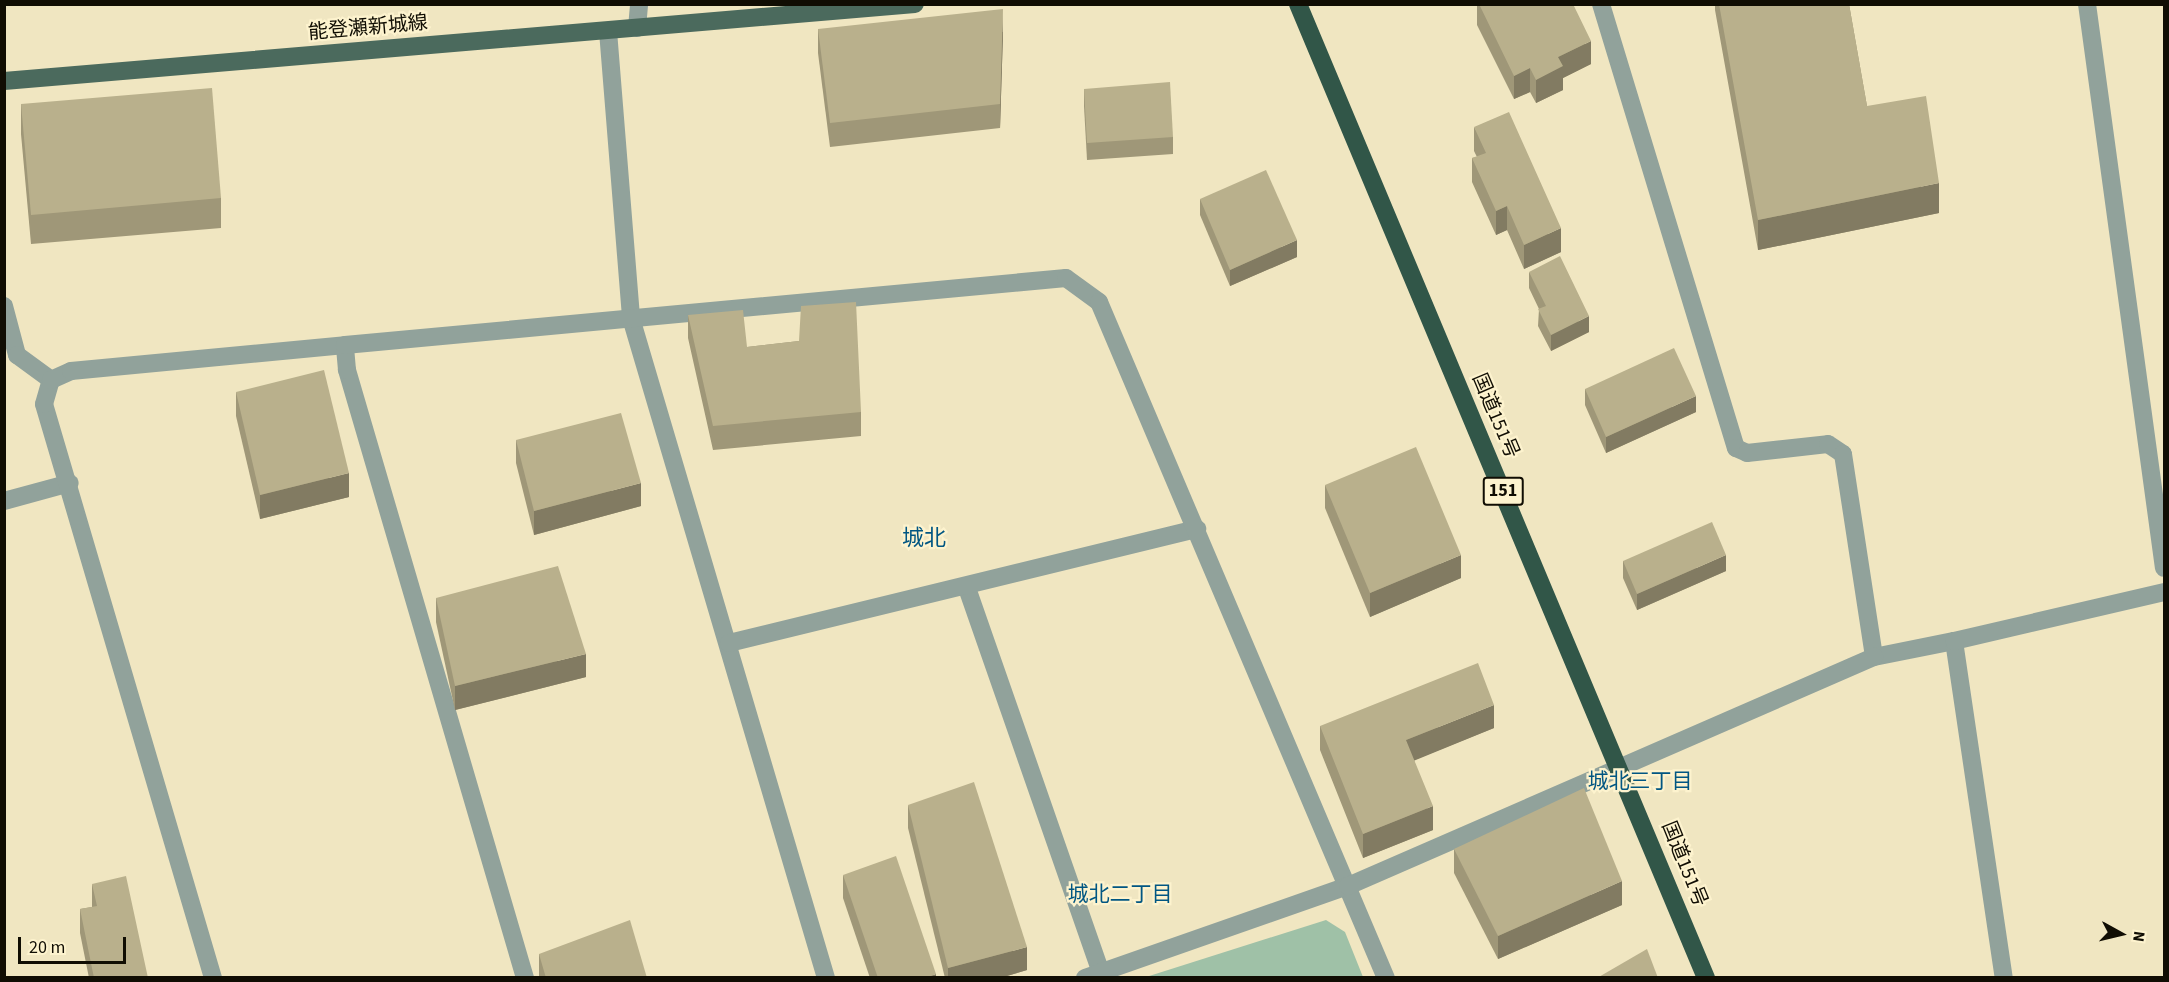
<!DOCTYPE html>
<meta charset="utf-8">
<style>
body{margin:0}
#map{position:relative;width:2169px;height:982px;overflow:hidden;background:#f0e6c1;font-family:"Source Sans 3","Noto Sans JP",sans-serif}
div>[style]{position:absolute}
[style*='--x']{left:calc(var(--x)*1px);top:calc(var(--y)*1px);width:calc(var(--w)*1px);rotate:calc(var(--a)*1deg)}
.green>*{inset:0;background:#9fc1a7}
.minor>*{height:18px;margin:-9px;padding:0 9px;transform-origin:9px;border-radius:9px;background:#91a29b}
.major>*{height:18px;margin:-9px;padding:0 9px;transform-origin:9px;border-radius:9px;background:#4b6a5d}
.highway>*{height:18px;margin:-9px;padding:0 9px;transform-origin:9px;border-radius:9px;background:#315648}
.wall>*{inset:0;background:#9f9778}
.shaded-wall>*{inset:0;background:#827b62}
.building>*{inset:0;background:#b9b08c}
span{translate:-50% -50%;white-space:nowrap;text-align:center;line-height:1.15;-webkit-text-stroke:4.5px #fdf3ce;paint-order:stroke}
.shield-label span{padding:2px 4px;background:#fdf3ce;border:2px solid;border-radius:4px;-webkit-text-stroke-width:0}
.shield-label{font-size:18px;color:#100d03;font-weight:700}
.street-label{font-size:20px;color:#100d03}
.neighbourhood-label{font-size:21px;color:#015682}
.quarter-label{font-size:22px;color:#015682}
.frame{position:absolute;inset:0;border:6px solid #100d03;pointer-events:none}
.north{position:absolute;left:2091px;top:904px;width:60px;height:60px;-webkit-text-stroke:4px #fdf3ce;paint-order:stroke;rotate:98deg;font-size:16px;font-weight:700;line-height:24px;text-align:center;color:#100d03}
.north::after{content:'';display:block;margin:auto;width:21px;height:27px;background:#100d03;clip-path:polygon(50% 0,100% 100%,50% 72%,0 100%)}
.scale{position:absolute;left:18px;top:937px;width:108px;height:27px;box-sizing:border-box;border:3px solid #100d03;border-top:0;padding-left:8px;font-size:18px;line-height:21px;white-space:nowrap;color:#100d03;-webkit-text-stroke:4px #fdf3ce;paint-order:stroke}
</style>
<div id="map">
<div class="green">
<div style="clip-path:polygon(1326px 920px,1345px 932px,1363px 977px,1146px 977px)"></div>
</div>
<div class="minor">
<div style="--x:1601;--y:4;--w:464;--a:73.1"></div>
<div style="--x:1736;--y:448;--w:12;--a:24"></div>
<div style="--x:1747;--y:453;--w:81;--a:-6.3"></div>
<div style="--x:1828;--y:444;--w:18;--a:34"></div>
<div style="--x:1843;--y:454;--w:205;--a:81.3"></div>
<div style="--x:1874;--y:657;--w:82;--a:-11.3"></div>
<div style="--x:1954;--y:641;--w:341;--a:81.6"></div>
<div style="--x:2087;--y:4;--w:569;--a:82.23"></div>
<div style="--x:637;--y:28;--w:24;--a:-85"></div>
<div style="--x:608;--y:31;--w:288;--a:85.4"></div>
<div style="--x:631;--y:318;--w:688;--a:73.54"></div>
<div style="--x:4;--y:306;--w:51;--a:75.1"></div>
<div style="--x:17;--y:355;--w:42;--a:36.3"></div>
<div style="--x:4;--y:501;--w:68;--a:-15.3"></div>
<div style="--x:967;--y:588;--w:407;--a:70.8"></div>
<div style="--x:1954;--y:641;--w:216;--a:-13.1"></div>
<div style="--x:729;--y:643;--w:482;--a:-13.7"></div>
<div style="--x:213;--y:978;--w:598;--a:-106.41"></div>
<div style="--x:44;--y:404;--w:25;--a:-74"></div>
<div style="--x:51;--y:380;--w:22;--a:-24"></div>
<div style="--x:71;--y:371;--w:275;--a:-5.4"></div>
<div style="--x:525;--y:978;--w:634;--a:-106.32"></div>
<div style="--x:347;--y:370;--w:25;--a:-95"></div>
<div style="--x:345;--y:345;--w:724;--a:-5.31"></div>
<div style="--x:1066;--y:278;--w:41;--a:36"></div>
<div style="--x:1099;--y:302;--w:734;--a:67"></div>
<div style="--x:1085;--y:978;--w:279;--a:-19.3"></div>
<div style="--x:1348;--y:886;--w:574;--a:-23.53"></div>
</div>
<div class="major">
<div style="--x:4;--y:81;--w:914;--a:-4.83"></div>
</div>
<div class="highway">
<div style="--x:1298;--y:4;--w:1056;--a:67.27"></div>
</div>
<div class="wall">
<div style="clip-path:polygon(1477px 4px,1573px 4px,1591px 64px,1563px 78px,1563px 90px,1536px 103px,1530px 92px,1514px 99px,1477px 25px)"></div>
<div style="clip-path:polygon(1715px 4px,1849px 4px,1867px 106px,1939px 213px,1758px 250px,1715px 10px)"></div>
<div style="clip-path:polygon(818px 29px,1003px 32px,1000px 128px,830px 147px,818px 53px)"></div>
<div style="clip-path:polygon(1084px 89px,1173px 137px,1173px 154px,1087px 160px,1084px 106px)"></div>
<div style="clip-path:polygon(21px 104px,221px 198px,221px 228px,31px 244px,21px 134px)"></div>
<div style="clip-path:polygon(1474px 127px,1561px 252px,1524px 269px,1507px 230px,1496px 235px,1472px 182px,1472px 158px,1477px 157px,1474px 151px)"></div>
<div style="clip-path:polygon(1200px 199px,1297px 257px,1230px 286px,1200px 215px)"></div>
<div style="clip-path:polygon(1529px 272px,1589px 332px,1551px 351px,1538px 326px,1539px 309px,1529px 288px)"></div>
<div style="clip-path:polygon(688px 315px,747px 347px,799px 341px,861px 412px,861px 436px,713px 450px,688px 338px)"></div>
<div style="clip-path:polygon(1585px 389px,1696px 412px,1606px 453px,1585px 405px)"></div>
<div style="clip-path:polygon(236px 392px,349px 497px,260px 519px,236px 416px)"></div>
<div style="clip-path:polygon(516px 440px,641px 506px,534px 535px,516px 463px)"></div>
<div style="clip-path:polygon(1325px 485px,1461px 578px,1370px 617px,1325px 508px)"></div>
<div style="clip-path:polygon(1623px 561px,1726px 571px,1637px 610px,1623px 578px)"></div>
<div style="clip-path:polygon(436px 598px,586px 677px,455px 710px,436px 622px)"></div>
<div style="clip-path:polygon(1320px 726px,1494px 728px,1414px 760px,1433px 830px,1363px 858px,1320px 750px)"></div>
<div style="clip-path:polygon(908px 805px,1027px 970px,1000px 978px,945px 978px,908px 828px)"></div>
<div style="clip-path:polygon(1454px 849px,1622px 905px,1498px 959px,1454px 873px)"></div>
<div style="clip-path:polygon(843px 875px,936px 978px,870px 978px,843px 898px)"></div>
<div style="clip-path:polygon(92px 884px,148px 978px,89px 978px,80px 933px,80px 909px,92px 907px)"></div>
<div style="clip-path:polygon(539px 954px,647px 978px,539px 978px)"></div>
</div>
<div class="shaded-wall">
<div style="clip-path:polygon(1003px 9px,1003px 32px,1000px 128px,1000px 104px)"></div>
<div style="clip-path:polygon(1591px 41px,1591px 64px,1563px 78px,1563px 90px,1536px 103px,1536px 80px,1558px 57px)"></div>
<div style="clip-path:polygon(1530px 68px,1530px 92px,1514px 99px,1514px 76px)"></div>
<div style="clip-path:polygon(1939px 183px,1939px 213px,1758px 250px,1758px 220px)"></div>
<div style="clip-path:polygon(1507px 206px,1507px 230px,1496px 235px,1496px 211px)"></div>
<div style="clip-path:polygon(1561px 228px,1561px 252px,1524px 269px,1524px 245px)"></div>
<div style="clip-path:polygon(1297px 240px,1297px 257px,1230px 286px,1230px 270px)"></div>
<div style="clip-path:polygon(1589px 316px,1589px 332px,1551px 351px,1551px 335px)"></div>
<div style="clip-path:polygon(1696px 396px,1696px 412px,1606px 453px,1606px 437px)"></div>
<div style="clip-path:polygon(349px 473px,349px 497px,260px 519px,260px 495px)"></div>
<div style="clip-path:polygon(641px 483px,641px 506px,534px 535px,534px 511px)"></div>
<div style="clip-path:polygon(1461px 555px,1461px 578px,1370px 617px,1370px 593px)"></div>
<div style="clip-path:polygon(1726px 555px,1726px 571px,1637px 610px,1637px 594px)"></div>
<div style="clip-path:polygon(586px 654px,586px 677px,455px 710px,455px 686px)"></div>
<div style="clip-path:polygon(1494px 705px,1494px 728px,1406px 764px,1406px 740px)"></div>
<div style="clip-path:polygon(1433px 806px,1433px 830px,1363px 858px,1363px 834px)"></div>
<div style="clip-path:polygon(1622px 881px,1622px 905px,1498px 959px,1498px 936px)"></div>
<div style="clip-path:polygon(1027px 947px,1027px 970px,1000px 978px,948px 978px,948px 968px)"></div>
<div style="clip-path:polygon(936px 974px,936px 978px,926px 978px)"></div>
</div>
<div class="building">
<div style="clip-path:polygon(1479px 4px,1573px 4px,1591px 41px,1558px 57px,1563px 66px,1536px 80px,1530px 68px,1514px 76px)"></div>
<div style="clip-path:polygon(1719px 4px,1849px 4px,1867px 106px,1926px 96px,1939px 183px,1758px 220px)"></div>
<div style="clip-path:polygon(1003px 9px,1000px 104px,830px 123px,818px 29px)"></div>
<div style="clip-path:polygon(1170px 82px,1173px 137px,1087px 143px,1084px 89px)"></div>
<div style="clip-path:polygon(212px 88px,221px 198px,31px 215px,21px 104px)"></div>
<div style="clip-path:polygon(1509px 112px,1561px 228px,1524px 245px,1507px 206px,1496px 211px,1472px 158px,1486px 153px,1474px 127px)"></div>
<div style="clip-path:polygon(1266px 170px,1297px 240px,1230px 270px,1200px 199px)"></div>
<div style="clip-path:polygon(1560px 256px,1589px 316px,1551px 335px,1538px 309px,1546px 306px,1529px 272px)"></div>
<div style="clip-path:polygon(856px 302px,861px 412px,713px 426px,688px 315px,743px 310px,747px 347px,799px 341px,801px 306px)"></div>
<div style="clip-path:polygon(1674px 348px,1696px 396px,1606px 437px,1585px 389px)"></div>
<div style="clip-path:polygon(324px 370px,349px 473px,260px 495px,236px 392px)"></div>
<div style="clip-path:polygon(621px 413px,641px 483px,534px 511px,516px 440px)"></div>
<div style="clip-path:polygon(1416px 447px,1461px 555px,1370px 593px,1325px 485px)"></div>
<div style="clip-path:polygon(1712px 522px,1726px 555px,1637px 594px,1623px 561px)"></div>
<div style="clip-path:polygon(558px 566px,586px 654px,455px 686px,436px 598px)"></div>
<div style="clip-path:polygon(1478px 663px,1494px 705px,1406px 740px,1433px 806px,1363px 834px,1320px 726px)"></div>
<div style="clip-path:polygon(974px 782px,1027px 947px,948px 968px,908px 805px)"></div>
<div style="clip-path:polygon(1584px 788px,1622px 881px,1498px 936px,1454px 849px)"></div>
<div style="clip-path:polygon(896px 856px,936px 974px,926px 978px,878px 978px,843px 875px)"></div>
<div style="clip-path:polygon(126px 876px,148px 978px,94px 978px,80px 909px,97px 906px,92px 884px)"></div>
<div style="clip-path:polygon(630px 920px,647px 978px,546px 978px,539px 954px)"></div>
<div style="clip-path:polygon(1647px 949px,1658px 978px,1597px 978px)"></div>
</div>
<div class="shield-label">
<span style="left:1503px;top:491px">151</span>
</div>
<div class="street-label">
<span style="left:368px;top:28px;rotate:-5deg">能登瀬新城線</span>
<span style="left:1495px;top:416px;rotate:67deg">国道151号</span>
<span style="left:1684px;top:864px;rotate:68deg">国道151号</span>
</div>
<div class="neighbourhood-label">
<span style="left:1640px;top:781px">城北三丁目</span>
<span style="left:1120px;top:894px">城北二丁目</span>
</div>
<div class="quarter-label">
<span style="left:924px;top:539px">城北</span>
</div>
<div class="frame"></div>
<div class="north">N</div>
<div class="scale">20 m</div>
</div>
